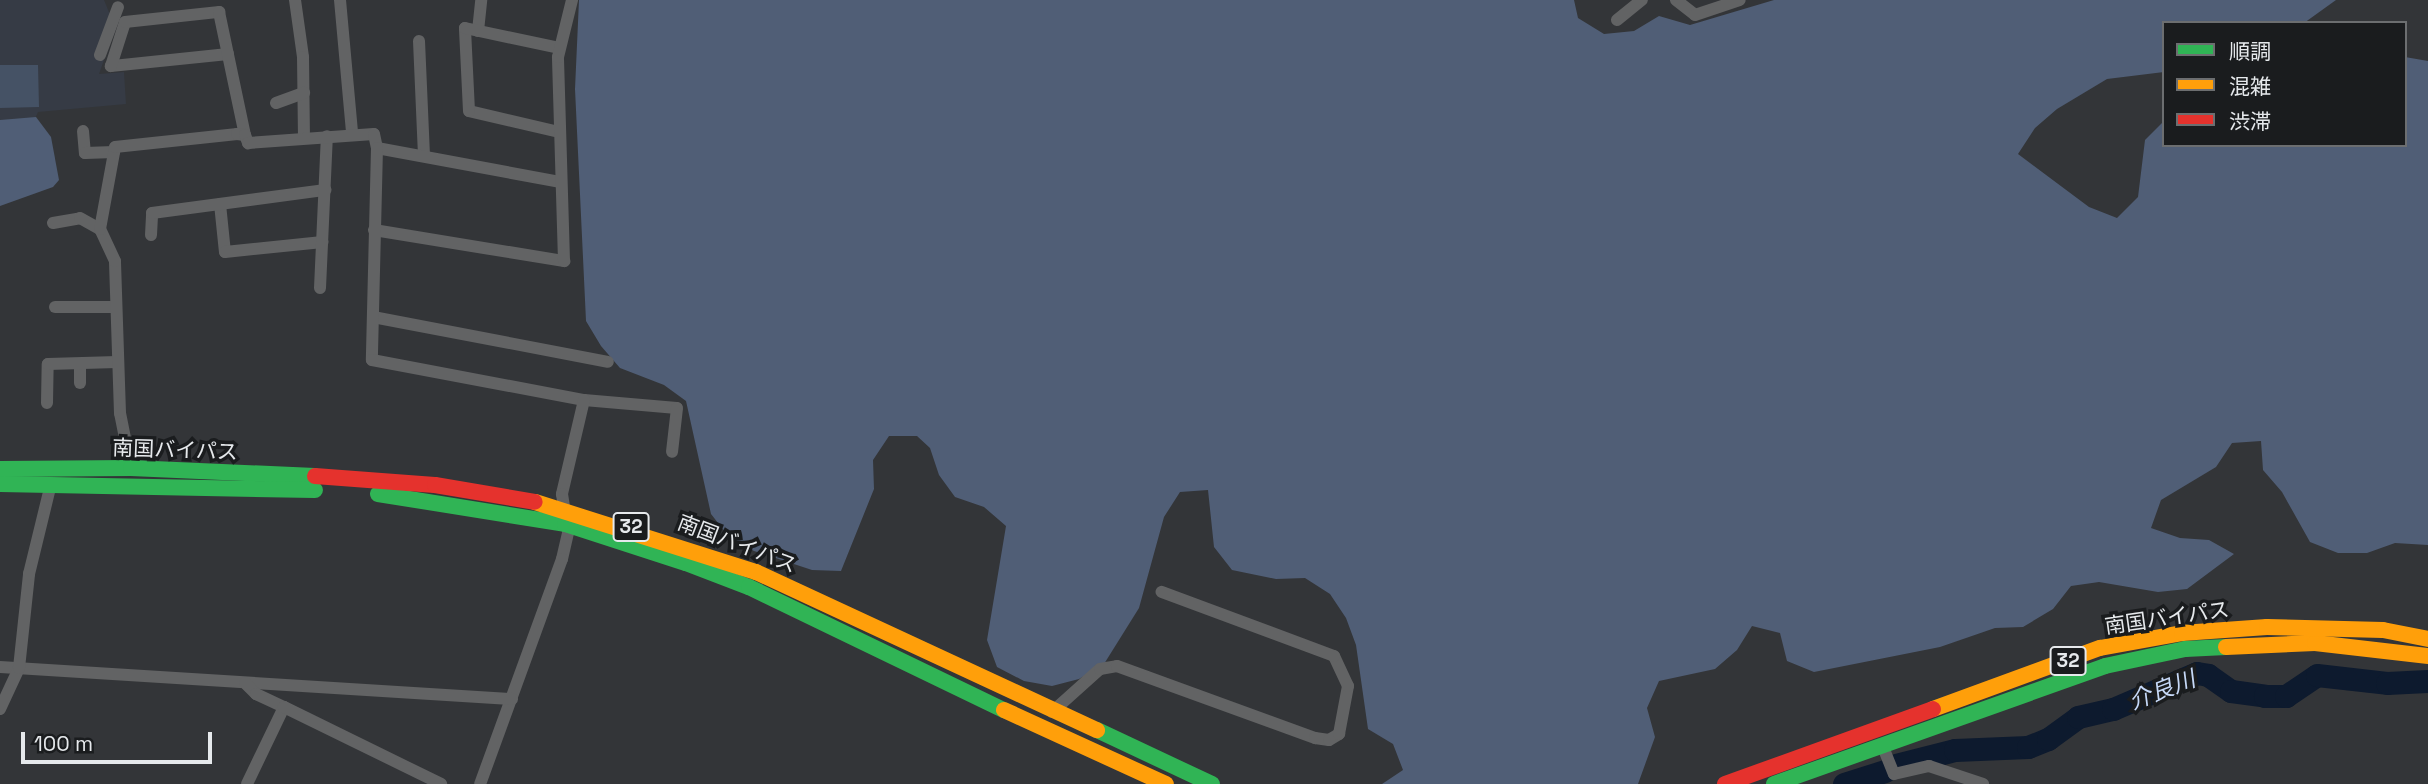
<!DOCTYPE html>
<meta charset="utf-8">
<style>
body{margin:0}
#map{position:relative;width:2428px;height:784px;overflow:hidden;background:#333538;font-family:"Space Grotesk","Noto Sans JP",sans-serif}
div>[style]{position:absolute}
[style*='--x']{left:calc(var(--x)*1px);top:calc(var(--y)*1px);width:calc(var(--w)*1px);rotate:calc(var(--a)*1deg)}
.built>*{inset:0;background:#363b45}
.green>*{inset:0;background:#455265}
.forest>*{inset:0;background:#505e76}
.river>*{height:23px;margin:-11.5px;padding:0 11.5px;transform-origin:11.5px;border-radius:11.5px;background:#0d1a2e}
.street>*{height:12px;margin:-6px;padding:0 6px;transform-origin:6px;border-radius:6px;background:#626364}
.fast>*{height:16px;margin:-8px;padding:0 8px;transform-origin:8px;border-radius:8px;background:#30b455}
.slow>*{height:16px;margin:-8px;padding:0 8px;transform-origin:8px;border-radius:8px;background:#ff9f0a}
.jam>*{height:16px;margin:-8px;padding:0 8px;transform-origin:8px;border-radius:8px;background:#e5322d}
span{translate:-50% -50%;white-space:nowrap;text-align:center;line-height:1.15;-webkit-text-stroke:7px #1a1c1e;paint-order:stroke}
.shield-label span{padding:2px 5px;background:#1a1c1e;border:2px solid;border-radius:5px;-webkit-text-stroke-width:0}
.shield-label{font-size:19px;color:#e6e9ec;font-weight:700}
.street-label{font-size:21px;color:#e6e9ec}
.water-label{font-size:23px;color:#c6d9f8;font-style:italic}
.legend{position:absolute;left:2162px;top:21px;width:245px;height:126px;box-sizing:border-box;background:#1a1c1e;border:2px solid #6c6e70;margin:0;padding:9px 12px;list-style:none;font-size:21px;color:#e6e9ec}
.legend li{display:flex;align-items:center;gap:14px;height:35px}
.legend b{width:35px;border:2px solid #6c6e70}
.scale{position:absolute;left:21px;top:732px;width:191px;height:32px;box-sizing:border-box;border:4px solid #e6e9ec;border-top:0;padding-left:9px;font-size:21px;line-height:24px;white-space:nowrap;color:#e6e9ec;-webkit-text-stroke:5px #1a1c1e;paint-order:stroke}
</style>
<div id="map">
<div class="built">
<div style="clip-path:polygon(0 0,104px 0,111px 17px,95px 56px,104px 60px,99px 74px,124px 72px,126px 104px,38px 112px,13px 167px,0 166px)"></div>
</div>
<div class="green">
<div style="clip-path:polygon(0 65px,38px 65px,39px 107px,0 108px)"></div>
</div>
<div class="forest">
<div style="clip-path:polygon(579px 0,1574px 0,1578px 18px,1604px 34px,1634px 31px,1659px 16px,1690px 25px,1774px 0,2336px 0,2304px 23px,2164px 23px,2164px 72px,2107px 79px,2057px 109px,2035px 128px,2018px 154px,2089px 207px,2117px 218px,2138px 197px,2145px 140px,2164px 121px,2164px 145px,2405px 145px,2405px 57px,2428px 61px,2428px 545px,2395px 543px,2367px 553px,2338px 553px,2310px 542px,2282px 492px,2263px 470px,2261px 441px,2232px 443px,2216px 467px,2161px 500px,2151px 528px,2180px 538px,2209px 540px,2234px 554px,2187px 589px,2158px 592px,2099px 582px,2071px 586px,2053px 609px,2023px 627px,1995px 628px,1940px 647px,1814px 672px,1787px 661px,1780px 633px,1752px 626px,1737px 650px,1715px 669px,1659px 681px,1647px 708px,1655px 737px,1638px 784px,1382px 784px,1403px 770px,1393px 744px,1368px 729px,1356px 645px,1346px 618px,1330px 594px,1305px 578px,1276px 579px,1232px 570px,1214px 547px,1208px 490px,1180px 492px,1164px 517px,1139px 608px,1104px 664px,1079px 679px,1052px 686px,1024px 681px,997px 667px,987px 640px,1006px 526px,984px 507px,955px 497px,939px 475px,930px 448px,917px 436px,889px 436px,873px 460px,874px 489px,841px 571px,812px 570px,754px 551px,729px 537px,711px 514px,686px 401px,664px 385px,620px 368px,601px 346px,586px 321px,575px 89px)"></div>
<div style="clip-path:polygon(36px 117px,51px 137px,59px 180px,53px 187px,0 206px,0 120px)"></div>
</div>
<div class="river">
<div style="--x:1896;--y:765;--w:61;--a:-14.3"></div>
<div style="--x:1955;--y:750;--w:73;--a:-2.4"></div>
<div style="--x:2028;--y:747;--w:22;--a:-22"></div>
<div style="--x:2048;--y:739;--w:37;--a:-36"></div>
<div style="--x:2078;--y:717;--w:36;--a:-13"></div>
<div style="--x:2113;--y:709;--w:91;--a:-23.2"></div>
<div style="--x:2197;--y:673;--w:11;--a:10"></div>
<div style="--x:2208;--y:675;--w:28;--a:35"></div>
<div style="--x:2231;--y:691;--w:34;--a:8"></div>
<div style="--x:2265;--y:696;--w:21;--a:0"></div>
<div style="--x:2286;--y:696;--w:37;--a:-34"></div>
<div style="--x:2317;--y:675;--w:70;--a:6.5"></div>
<div style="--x:2387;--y:683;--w:41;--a:-2.8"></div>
<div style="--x:1844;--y:784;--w:43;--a:-17.6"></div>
</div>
<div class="street">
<div style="--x:295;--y:0;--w:58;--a:82"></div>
<div style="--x:303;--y:57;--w:81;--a:89.3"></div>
<div style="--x:340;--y:0;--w:134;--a:84.8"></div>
<div style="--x:1676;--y:0;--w:24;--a:38"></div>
<div style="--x:1695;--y:15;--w:47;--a:-18.4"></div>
<div style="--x:1617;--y:20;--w:32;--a:-39"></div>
<div style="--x:478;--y:31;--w:31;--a:-84"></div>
<div style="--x:419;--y:41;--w:113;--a:87.5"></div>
<div style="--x:228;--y:54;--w:118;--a:174.1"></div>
<div style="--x:111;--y:66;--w:46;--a:-72.3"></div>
<div style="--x:125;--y:22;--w:95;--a:-6.1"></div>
<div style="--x:219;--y:12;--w:126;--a:78.1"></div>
<div style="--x:100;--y:55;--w:51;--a:-69.4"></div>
<div style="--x:276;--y:103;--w:30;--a:-20"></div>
<div style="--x:83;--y:131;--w:22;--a:85"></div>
<div style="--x:85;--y:153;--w:29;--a:-2"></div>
<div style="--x:559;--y:132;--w:92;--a:-166.9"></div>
<div style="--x:469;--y:111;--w:83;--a:-92.8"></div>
<div style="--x:465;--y:28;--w:96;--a:12"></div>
<div style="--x:377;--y:148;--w:187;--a:10.5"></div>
<div style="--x:220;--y:204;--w:48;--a:84.1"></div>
<div style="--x:225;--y:252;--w:98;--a:-5.9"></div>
<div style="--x:53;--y:223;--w:27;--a:-10"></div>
<div style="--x:80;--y:218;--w:23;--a:29"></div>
<div style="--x:374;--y:230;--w:193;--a:9.3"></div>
<div style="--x:564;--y:261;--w:204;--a:-91.7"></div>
<div style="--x:558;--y:57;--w:59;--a:-76.2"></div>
<div style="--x:151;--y:235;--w:22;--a:-87"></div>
<div style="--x:152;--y:213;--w:175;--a:-7.6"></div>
<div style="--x:320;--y:288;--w:152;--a:-87.4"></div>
<div style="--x:55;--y:307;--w:61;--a:0"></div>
<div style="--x:373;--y:317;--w:239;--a:10.8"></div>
<div style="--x:80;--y:365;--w:18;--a:90"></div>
<div style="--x:584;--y:400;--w:93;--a:4.9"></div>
<div style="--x:677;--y:408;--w:44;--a:96.5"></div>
<div style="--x:47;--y:403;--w:39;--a:-89"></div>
<div style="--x:48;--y:364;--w:69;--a:-1.7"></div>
<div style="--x:131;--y:468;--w:56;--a:-101.3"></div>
<div style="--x:120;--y:413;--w:152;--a:-91.9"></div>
<div style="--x:115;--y:261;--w:35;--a:-115"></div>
<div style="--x:100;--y:229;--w:83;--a:-79.6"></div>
<div style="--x:115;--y:147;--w:123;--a:-6.1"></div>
<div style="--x:237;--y:134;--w:8;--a:7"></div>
<div style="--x:245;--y:135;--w:9;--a:69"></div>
<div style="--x:248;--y:143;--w:126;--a:-4.1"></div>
<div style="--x:374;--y:134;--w:14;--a:78"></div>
<div style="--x:377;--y:148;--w:212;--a:91.4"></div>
<div style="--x:372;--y:360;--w:216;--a:10.7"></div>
<div style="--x:584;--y:400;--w:97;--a:103.2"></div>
<div style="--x:562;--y:494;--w:39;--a:81"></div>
<div style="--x:568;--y:533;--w:27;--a:103"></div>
<div style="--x:562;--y:559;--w:239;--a:110"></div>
<div style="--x:0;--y:667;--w:513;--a:3.58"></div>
<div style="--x:245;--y:683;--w:16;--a:45"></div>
<div style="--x:256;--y:694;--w:31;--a:25"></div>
<div style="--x:284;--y:707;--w:85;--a:115.7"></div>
<div style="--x:284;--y:707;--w:175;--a:26.1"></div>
<div style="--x:0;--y:709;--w:45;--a:-65.1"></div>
<div style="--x:19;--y:668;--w:95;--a:-83.9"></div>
<div style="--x:29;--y:574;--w:93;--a:-76.3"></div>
<div style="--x:1052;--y:712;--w:64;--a:-41.9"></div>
<div style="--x:1100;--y:669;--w:17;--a:-10"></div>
<div style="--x:1117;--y:666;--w:211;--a:20"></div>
<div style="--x:1315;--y:738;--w:14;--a:8"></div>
<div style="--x:1329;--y:740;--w:12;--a:-31"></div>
<div style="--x:1339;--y:734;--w:49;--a:-79.4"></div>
<div style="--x:1348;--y:686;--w:33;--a:-115"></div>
<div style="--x:1334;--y:656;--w:184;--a:-159.6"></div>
<div style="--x:1883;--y:747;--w:29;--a:68"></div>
<div style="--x:1894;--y:774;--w:36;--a:-13"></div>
<div style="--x:1929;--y:766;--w:57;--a:18.4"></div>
</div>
<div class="fast">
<div style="--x:0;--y:469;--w:131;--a:-0.4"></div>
<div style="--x:131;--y:468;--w:184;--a:2.5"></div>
<div style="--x:0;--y:484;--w:315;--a:1.1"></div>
<div style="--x:378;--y:494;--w:189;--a:9.1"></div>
<div style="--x:565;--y:524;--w:127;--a:17.9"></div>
<div style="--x:686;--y:563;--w:67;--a:20.9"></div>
<div style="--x:749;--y:587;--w:283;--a:25.8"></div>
<div style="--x:1097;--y:730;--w:127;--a:25.2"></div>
<div style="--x:1774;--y:784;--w:351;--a:-19.6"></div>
<div style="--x:2105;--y:666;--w:82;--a:-12"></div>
<div style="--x:2185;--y:649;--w:41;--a:-2.8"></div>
</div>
<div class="slow">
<div style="--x:535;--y:502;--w:232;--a:17.6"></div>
<div style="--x:756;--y:572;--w:376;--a:24.9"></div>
<div style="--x:2226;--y:647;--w:89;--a:-2.6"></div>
<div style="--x:2315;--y:643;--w:114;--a:6.6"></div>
<div style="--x:1933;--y:709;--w:178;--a:-20.1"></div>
<div style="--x:2100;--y:648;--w:83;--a:-10.4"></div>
<div style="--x:2182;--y:633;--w:85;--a:-4"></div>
<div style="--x:2267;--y:627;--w:116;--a:1.5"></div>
<div style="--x:2383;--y:630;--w:46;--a:11.3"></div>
<div style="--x:1004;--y:710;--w:178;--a:24.6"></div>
</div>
<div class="jam">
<div style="--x:315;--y:476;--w:120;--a:4.3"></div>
<div style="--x:435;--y:485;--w:101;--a:9.6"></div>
<div style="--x:1725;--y:784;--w:221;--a:-19.8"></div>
</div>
<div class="shield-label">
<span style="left:631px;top:527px">32</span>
<span style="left:2068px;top:661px">32</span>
</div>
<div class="street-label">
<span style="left:175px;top:450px;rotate:2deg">南国バイパス</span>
<span style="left:737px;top:544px;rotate:21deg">南国バイパス</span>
<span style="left:2167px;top:618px;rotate:-8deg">南国バイパス</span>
</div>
<div class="water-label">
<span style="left:2162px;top:690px;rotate:-21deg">介良川</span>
</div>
<ul class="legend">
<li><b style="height:9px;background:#30b455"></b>順調</li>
<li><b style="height:9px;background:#ff9f0a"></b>混雑</li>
<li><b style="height:9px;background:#e5322d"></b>渋滞</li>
</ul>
<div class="scale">100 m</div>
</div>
